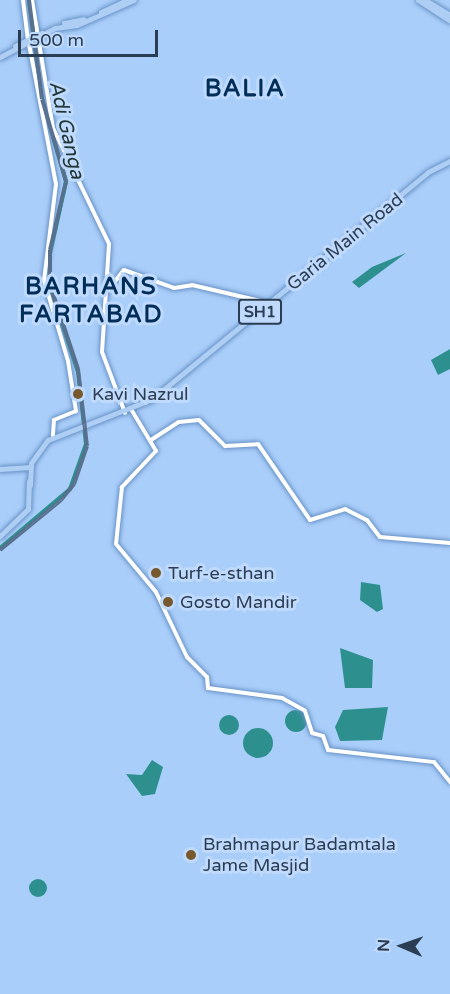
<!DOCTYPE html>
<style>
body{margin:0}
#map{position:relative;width:450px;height:994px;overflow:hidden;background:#aacefa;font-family:"Varela Round",sans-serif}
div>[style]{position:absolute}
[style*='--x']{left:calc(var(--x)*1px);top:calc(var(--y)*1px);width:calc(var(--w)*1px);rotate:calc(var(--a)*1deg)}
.water>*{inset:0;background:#2d908f}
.round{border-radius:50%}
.river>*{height:4px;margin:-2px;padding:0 2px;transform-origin:2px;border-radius:2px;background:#2d908f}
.roads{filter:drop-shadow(0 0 2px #6893c7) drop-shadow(0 0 2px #6893c7)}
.tertiary>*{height:4px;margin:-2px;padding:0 2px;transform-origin:2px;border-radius:2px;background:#fff}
.secondary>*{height:4px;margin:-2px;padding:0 2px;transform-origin:2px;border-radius:2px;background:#fff}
.primary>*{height:5px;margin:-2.5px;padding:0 2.5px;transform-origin:2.5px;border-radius:2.5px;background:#aecef4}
.rail>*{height:4px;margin-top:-2px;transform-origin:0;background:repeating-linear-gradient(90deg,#bfdafc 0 4.5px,#58708e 0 9px);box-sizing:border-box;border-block:2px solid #58708e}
.dots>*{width:16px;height:16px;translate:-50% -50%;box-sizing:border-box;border:3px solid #bfdafc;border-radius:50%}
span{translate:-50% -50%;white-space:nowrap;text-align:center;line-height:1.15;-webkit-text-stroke:6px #bfdafc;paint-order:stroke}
.shield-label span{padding:2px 4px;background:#bfdafc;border:2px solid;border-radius:4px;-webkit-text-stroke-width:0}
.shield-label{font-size:16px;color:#2b3d53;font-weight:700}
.street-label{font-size:18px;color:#2b3d53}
.poi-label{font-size:18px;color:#2b3d53}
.left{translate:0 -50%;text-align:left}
.water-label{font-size:20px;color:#213736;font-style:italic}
.district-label{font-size:24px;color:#012d59;font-weight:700;letter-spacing:1.5px}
.north{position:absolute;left:372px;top:916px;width:60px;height:60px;-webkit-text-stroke:4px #bfdafc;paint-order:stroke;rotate:272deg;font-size:16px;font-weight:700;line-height:24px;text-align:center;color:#2b3d53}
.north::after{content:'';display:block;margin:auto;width:21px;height:27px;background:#2b3d53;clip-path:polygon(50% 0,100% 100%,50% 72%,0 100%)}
.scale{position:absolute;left:18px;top:30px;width:140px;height:27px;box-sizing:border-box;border:3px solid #2b3d53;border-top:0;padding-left:8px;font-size:18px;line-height:21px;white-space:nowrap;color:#2b3d53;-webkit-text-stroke:4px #bfdafc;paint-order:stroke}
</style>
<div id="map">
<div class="water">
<div style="clip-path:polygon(406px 253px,359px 288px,352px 282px,372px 267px)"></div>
<div style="clip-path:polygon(450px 349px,450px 369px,438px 375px,431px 360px)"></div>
<div style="clip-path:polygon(361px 582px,380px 585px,383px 609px,377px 612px,360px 600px)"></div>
<div style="clip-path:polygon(340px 648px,373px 660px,372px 688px,345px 688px)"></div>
<div style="clip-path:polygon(388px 707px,382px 740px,340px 741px,335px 727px,343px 710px)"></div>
<div class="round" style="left:285px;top:710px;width:22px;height:22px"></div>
<div class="round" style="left:219px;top:715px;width:20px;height:20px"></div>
<div class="round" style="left:243px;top:728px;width:30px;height:30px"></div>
<div style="clip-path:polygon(152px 760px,163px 767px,157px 787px,155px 794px,142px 796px,126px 774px,142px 775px)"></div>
<div class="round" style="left:29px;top:879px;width:18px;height:18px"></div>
</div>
<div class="river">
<div style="--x:0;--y:548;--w:92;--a:-40.1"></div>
<div style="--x:70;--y:489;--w:48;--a:-70.4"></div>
<div style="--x:86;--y:444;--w:72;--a:-96.3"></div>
<div style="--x:78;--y:372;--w:88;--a:-108.6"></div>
<div style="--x:50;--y:289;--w:31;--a:-92"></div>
<div style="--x:49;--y:258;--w:78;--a:-77.4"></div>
<div style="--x:66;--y:182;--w:91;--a:-106"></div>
<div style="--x:41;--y:95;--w:96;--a:-97.2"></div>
</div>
<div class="roads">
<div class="tertiary">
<div style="--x:23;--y:0;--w:40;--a:82.9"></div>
<div style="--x:29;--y:44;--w:143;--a:79.1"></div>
<div style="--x:56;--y:184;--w:97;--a:97.1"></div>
<div style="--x:44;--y:280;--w:84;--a:73.5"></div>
<div style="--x:68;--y:361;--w:51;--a:80.9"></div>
<div style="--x:76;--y:411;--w:24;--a:158"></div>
<div style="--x:54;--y:420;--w:16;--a:94"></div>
<div style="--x:109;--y:289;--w:24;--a:-52"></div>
<div style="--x:124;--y:270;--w:53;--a:19.8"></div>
<div style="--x:174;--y:288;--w:18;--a:-9"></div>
<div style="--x:192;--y:285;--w:79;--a:13.2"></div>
</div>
<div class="secondary">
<div style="--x:32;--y:0;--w:130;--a:80.7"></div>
<div style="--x:53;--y:128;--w:129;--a:64.2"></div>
<div style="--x:109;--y:244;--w:108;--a:93.7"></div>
<div style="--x:102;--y:352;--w:65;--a:69.3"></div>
<div style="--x:131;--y:409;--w:49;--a:59.2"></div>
<div style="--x:156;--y:451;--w:50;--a:133.4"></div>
<div style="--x:122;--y:487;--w:57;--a:96"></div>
<div style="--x:116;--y:544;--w:62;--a:50.2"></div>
<div style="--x:156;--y:592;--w:72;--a:64.5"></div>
<div style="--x:187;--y:657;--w:28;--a:45"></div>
<div style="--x:207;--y:677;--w:11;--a:85"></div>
<div style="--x:208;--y:688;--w:75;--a:7.7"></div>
<div style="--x:282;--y:698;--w:26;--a:29"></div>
<div style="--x:305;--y:711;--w:23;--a:72"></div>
<div style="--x:312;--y:733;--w:11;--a:15"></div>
<div style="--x:323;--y:736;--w:15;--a:70"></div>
<div style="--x:328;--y:750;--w:107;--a:6.5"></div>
<div style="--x:434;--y:762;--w:26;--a:51"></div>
<div style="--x:151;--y:440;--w:33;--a:-33"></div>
<div style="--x:179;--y:422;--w:20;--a:-6"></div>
<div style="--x:199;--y:420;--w:37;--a:45"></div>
<div style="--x:225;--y:446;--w:33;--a:-3"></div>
<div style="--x:258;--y:444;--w:92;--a:55.6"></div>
<div style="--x:310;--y:520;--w:37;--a:-17"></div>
<div style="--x:345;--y:509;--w:25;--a:27"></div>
<div style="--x:367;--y:520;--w:21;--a:53"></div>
<div style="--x:380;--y:537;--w:70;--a:4.9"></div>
</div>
<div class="primary">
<div style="--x:418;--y:0;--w:38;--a:33"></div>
<div style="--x:425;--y:0;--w:29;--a:31"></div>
<div style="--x:101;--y:12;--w:29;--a:-25"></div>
<div style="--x:64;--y:23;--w:20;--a:-11"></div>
<div style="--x:15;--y:46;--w:30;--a:-26"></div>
<div style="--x:0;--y:57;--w:62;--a:-27.8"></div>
<div style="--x:55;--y:28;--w:22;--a:-8"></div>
<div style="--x:77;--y:25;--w:62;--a:-23.7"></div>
<div style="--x:0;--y:469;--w:30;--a:-4"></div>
<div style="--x:30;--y:485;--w:22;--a:-87"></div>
<div style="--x:31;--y:463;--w:29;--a:-54"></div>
<div style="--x:48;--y:440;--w:112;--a:-21.5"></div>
<div style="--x:152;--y:399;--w:357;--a:-39.4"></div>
<div style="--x:428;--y:172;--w:25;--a:-27"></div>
<div style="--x:0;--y:536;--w:39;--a:-44"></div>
<div style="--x:28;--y:509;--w:28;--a:-88"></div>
</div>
</div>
<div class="rail">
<div style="--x:0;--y:550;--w:79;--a:-39.3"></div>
<div style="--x:61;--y:500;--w:21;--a:-51"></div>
<div style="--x:74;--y:484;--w:40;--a:-71.1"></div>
<div style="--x:87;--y:446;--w:78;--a:-96.7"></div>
<div style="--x:78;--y:369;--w:89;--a:-108.4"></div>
<div style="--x:50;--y:285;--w:35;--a:-90"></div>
<div style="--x:50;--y:250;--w:71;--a:-76.9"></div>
<div style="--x:66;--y:181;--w:85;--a:-106.3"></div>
<div style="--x:42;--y:99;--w:100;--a:-97.5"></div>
</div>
<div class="dots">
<div style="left:78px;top:394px;background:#78592e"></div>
<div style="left:156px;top:573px;background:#78592e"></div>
<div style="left:168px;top:602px;background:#78592e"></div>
<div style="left:191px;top:855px;background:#78592e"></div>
</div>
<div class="shield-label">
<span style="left:260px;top:312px">SH1</span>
</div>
<div class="street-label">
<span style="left:345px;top:242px;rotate:-39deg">Garia Main Road</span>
</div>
<div class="poi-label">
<span class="left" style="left:92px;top:394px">Kavi Nazrul</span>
<span class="left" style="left:168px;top:573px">Turf-e-sthan</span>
<span class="left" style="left:180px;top:602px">Gosto Mandir</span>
<span class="left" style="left:203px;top:855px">Brahmapur Badamtala<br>Jame Masjid</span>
</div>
<div class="water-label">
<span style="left:66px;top:130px;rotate:77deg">Adi Ganga</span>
</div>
<div class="district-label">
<span style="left:245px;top:89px">BALIA</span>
<span style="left:91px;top:301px">BARHANS<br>FARTABAD</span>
</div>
<div class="north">N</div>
<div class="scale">500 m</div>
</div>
